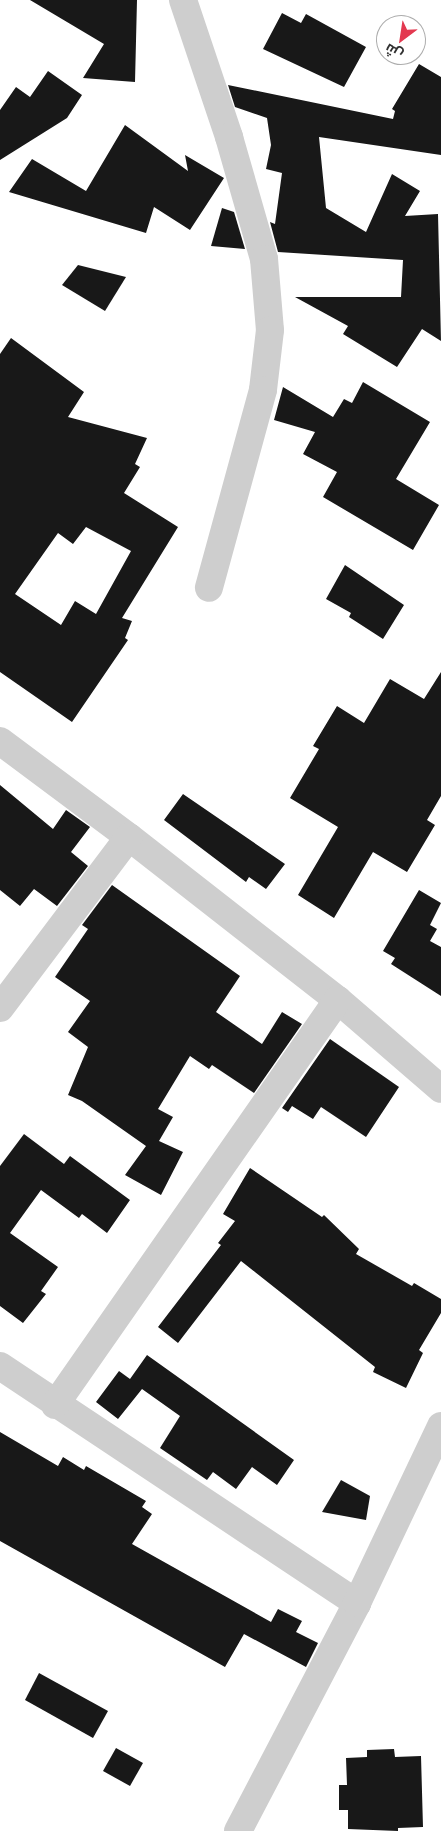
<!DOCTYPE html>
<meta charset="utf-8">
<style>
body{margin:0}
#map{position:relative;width:441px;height:1831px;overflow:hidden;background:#fff;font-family:"Archivo Narrow",Cairo,sans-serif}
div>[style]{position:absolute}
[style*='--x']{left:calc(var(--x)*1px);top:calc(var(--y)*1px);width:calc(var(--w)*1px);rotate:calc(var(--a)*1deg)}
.building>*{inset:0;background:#181818}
.minor>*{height:28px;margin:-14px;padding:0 14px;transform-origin:14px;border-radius:14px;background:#cecece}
span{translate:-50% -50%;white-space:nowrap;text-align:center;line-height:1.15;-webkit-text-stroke:5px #fff;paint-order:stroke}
.north{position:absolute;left:376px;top:15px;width:50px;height:50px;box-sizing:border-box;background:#fff;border:1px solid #adadad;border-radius:50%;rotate:211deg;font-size:14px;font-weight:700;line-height:20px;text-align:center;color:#313131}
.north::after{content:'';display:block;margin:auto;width:18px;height:22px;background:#e33950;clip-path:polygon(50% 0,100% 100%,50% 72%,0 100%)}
</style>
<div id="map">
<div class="building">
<div style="clip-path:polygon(30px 0,137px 0,135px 82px,83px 78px,104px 44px)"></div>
<div style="clip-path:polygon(282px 13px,301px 23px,306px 14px,366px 47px,344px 87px,263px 49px)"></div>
<div style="clip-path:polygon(419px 64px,441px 77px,441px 155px,319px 137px,326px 208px,366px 232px,392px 174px,420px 191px,405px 216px,438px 214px,441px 341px,422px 329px,397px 367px,343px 334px,348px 326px,295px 297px,401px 297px,403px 260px,278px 252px,270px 222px,275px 224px,282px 173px,266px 169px,271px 145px,267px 118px,235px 107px,228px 85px,393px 119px,395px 111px,392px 109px)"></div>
<div style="clip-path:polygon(48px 71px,82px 95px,67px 118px,0 160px,0 110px,16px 87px,30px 97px)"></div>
<div style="clip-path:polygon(125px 125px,188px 171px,185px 155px,224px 178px,190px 230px,154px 207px,146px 233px,9px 192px,32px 159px,86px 191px)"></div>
<div style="clip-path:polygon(222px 208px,234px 212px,245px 249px,211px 246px)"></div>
<div style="clip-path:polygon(78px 265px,126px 277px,105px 311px,62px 285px)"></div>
<div style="clip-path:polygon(evenodd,11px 338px,84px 392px,68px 417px,147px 438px,135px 464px,140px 467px,124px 493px,178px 527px,122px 618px,132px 621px,125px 638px,128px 640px,72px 722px,0 672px,0 354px,11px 338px,86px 527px,131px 551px,96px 614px,75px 601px,61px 625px,15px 594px,58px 533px,73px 544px,86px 527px)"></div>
<div style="clip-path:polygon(363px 382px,430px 422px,396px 479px,439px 505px,413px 550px,323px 497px,337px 472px,303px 454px,315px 432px,274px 420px,283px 387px,333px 417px,344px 399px,352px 403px)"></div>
<div style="clip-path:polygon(345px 565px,404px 605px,383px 639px,349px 617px,351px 613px,326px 599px)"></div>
<div style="clip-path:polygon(441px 672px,441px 796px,427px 820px,435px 825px,407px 872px,373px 852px,334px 918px,298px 895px,338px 827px,290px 798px,319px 749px,313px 746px,337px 706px,364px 723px,390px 679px,424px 699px)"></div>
<div style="clip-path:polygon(0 785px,53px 829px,66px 810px,90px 827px,71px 852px,88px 866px,57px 906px,34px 889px,20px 906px,0 890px)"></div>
<div style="clip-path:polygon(183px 794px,285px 864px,266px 889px,249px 877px,246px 882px,164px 820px)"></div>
<div style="clip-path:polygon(112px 885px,240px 976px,216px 1012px,262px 1044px,282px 1012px,302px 1024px,254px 1093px,212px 1065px,209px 1069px,190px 1056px,158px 1109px,173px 1117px,159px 1141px,183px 1152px,161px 1195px,125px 1175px,146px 1146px,82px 1101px,68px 1095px,88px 1047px,68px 1032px,90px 1001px,55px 977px,88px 929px,82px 925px)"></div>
<div style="clip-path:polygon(419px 890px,441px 903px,430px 925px,437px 929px,430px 941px,441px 947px,441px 996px,391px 964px,395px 958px,383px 951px)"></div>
<div style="clip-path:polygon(330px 1039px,399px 1087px,366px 1137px,321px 1107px,313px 1119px,292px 1106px,288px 1112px,282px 1108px)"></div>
<div style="clip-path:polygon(24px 1134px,64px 1164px,70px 1156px,130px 1200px,107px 1233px,82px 1214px,79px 1218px,41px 1190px,10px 1233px,58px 1267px,41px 1291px,46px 1294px,23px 1323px,0 1306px,0 1166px)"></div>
<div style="clip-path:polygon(250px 1168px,322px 1217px,324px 1215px,359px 1249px,356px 1254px,412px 1286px,414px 1283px,441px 1299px,441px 1313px,419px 1350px,423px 1353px,406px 1388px,373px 1372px,375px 1367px,241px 1261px,178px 1343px,158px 1327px,221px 1245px,218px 1243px,235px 1221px,223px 1214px)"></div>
<div style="clip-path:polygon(147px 1355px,294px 1460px,277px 1485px,252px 1467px,236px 1489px,213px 1472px,207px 1480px,160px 1448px,180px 1416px,142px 1389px,118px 1419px,96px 1402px,119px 1371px,130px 1379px)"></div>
<div style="clip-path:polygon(0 1432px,58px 1466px,63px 1457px,84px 1470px,86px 1466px,146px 1501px,142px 1507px,152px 1514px,132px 1544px,271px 1622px,278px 1609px,302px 1621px,296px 1632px,318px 1643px,306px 1667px,244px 1634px,225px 1667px,0 1541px)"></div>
<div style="clip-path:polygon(341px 1480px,370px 1496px,366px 1520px,322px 1512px)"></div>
<div style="clip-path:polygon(39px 1673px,108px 1711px,93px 1738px,25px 1700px)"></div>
<div style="clip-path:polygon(116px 1748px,143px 1763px,130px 1786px,103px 1771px)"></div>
<div style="clip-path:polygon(394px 1749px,395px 1757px,421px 1756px,423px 1827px,398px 1828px,398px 1831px,348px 1829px,348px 1810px,339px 1810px,339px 1785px,347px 1785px,346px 1758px,367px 1757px,367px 1750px)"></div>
</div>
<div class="minor">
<div style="--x:183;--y:0;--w:145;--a:71.4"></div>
<div style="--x:229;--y:137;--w:127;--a:74"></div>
<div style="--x:264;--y:259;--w:71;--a:85.2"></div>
<div style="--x:270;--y:330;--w:60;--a:96.7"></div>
<div style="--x:263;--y:390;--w:205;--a:105.3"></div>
<div style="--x:0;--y:741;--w:161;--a:36.7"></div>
<div style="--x:129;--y:837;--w:265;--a:38"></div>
<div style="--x:338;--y:1000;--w:136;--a:40.8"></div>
<div style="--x:0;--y:1008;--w:214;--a:-53"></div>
<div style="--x:0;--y:1366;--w:429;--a:33.6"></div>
<div style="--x:55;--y:1405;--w:494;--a:-55.1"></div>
<div style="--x:238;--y:1831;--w:257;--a:-62.4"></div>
<div style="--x:357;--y:1603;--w:196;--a:-64.6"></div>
</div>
<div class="north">ش</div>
</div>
